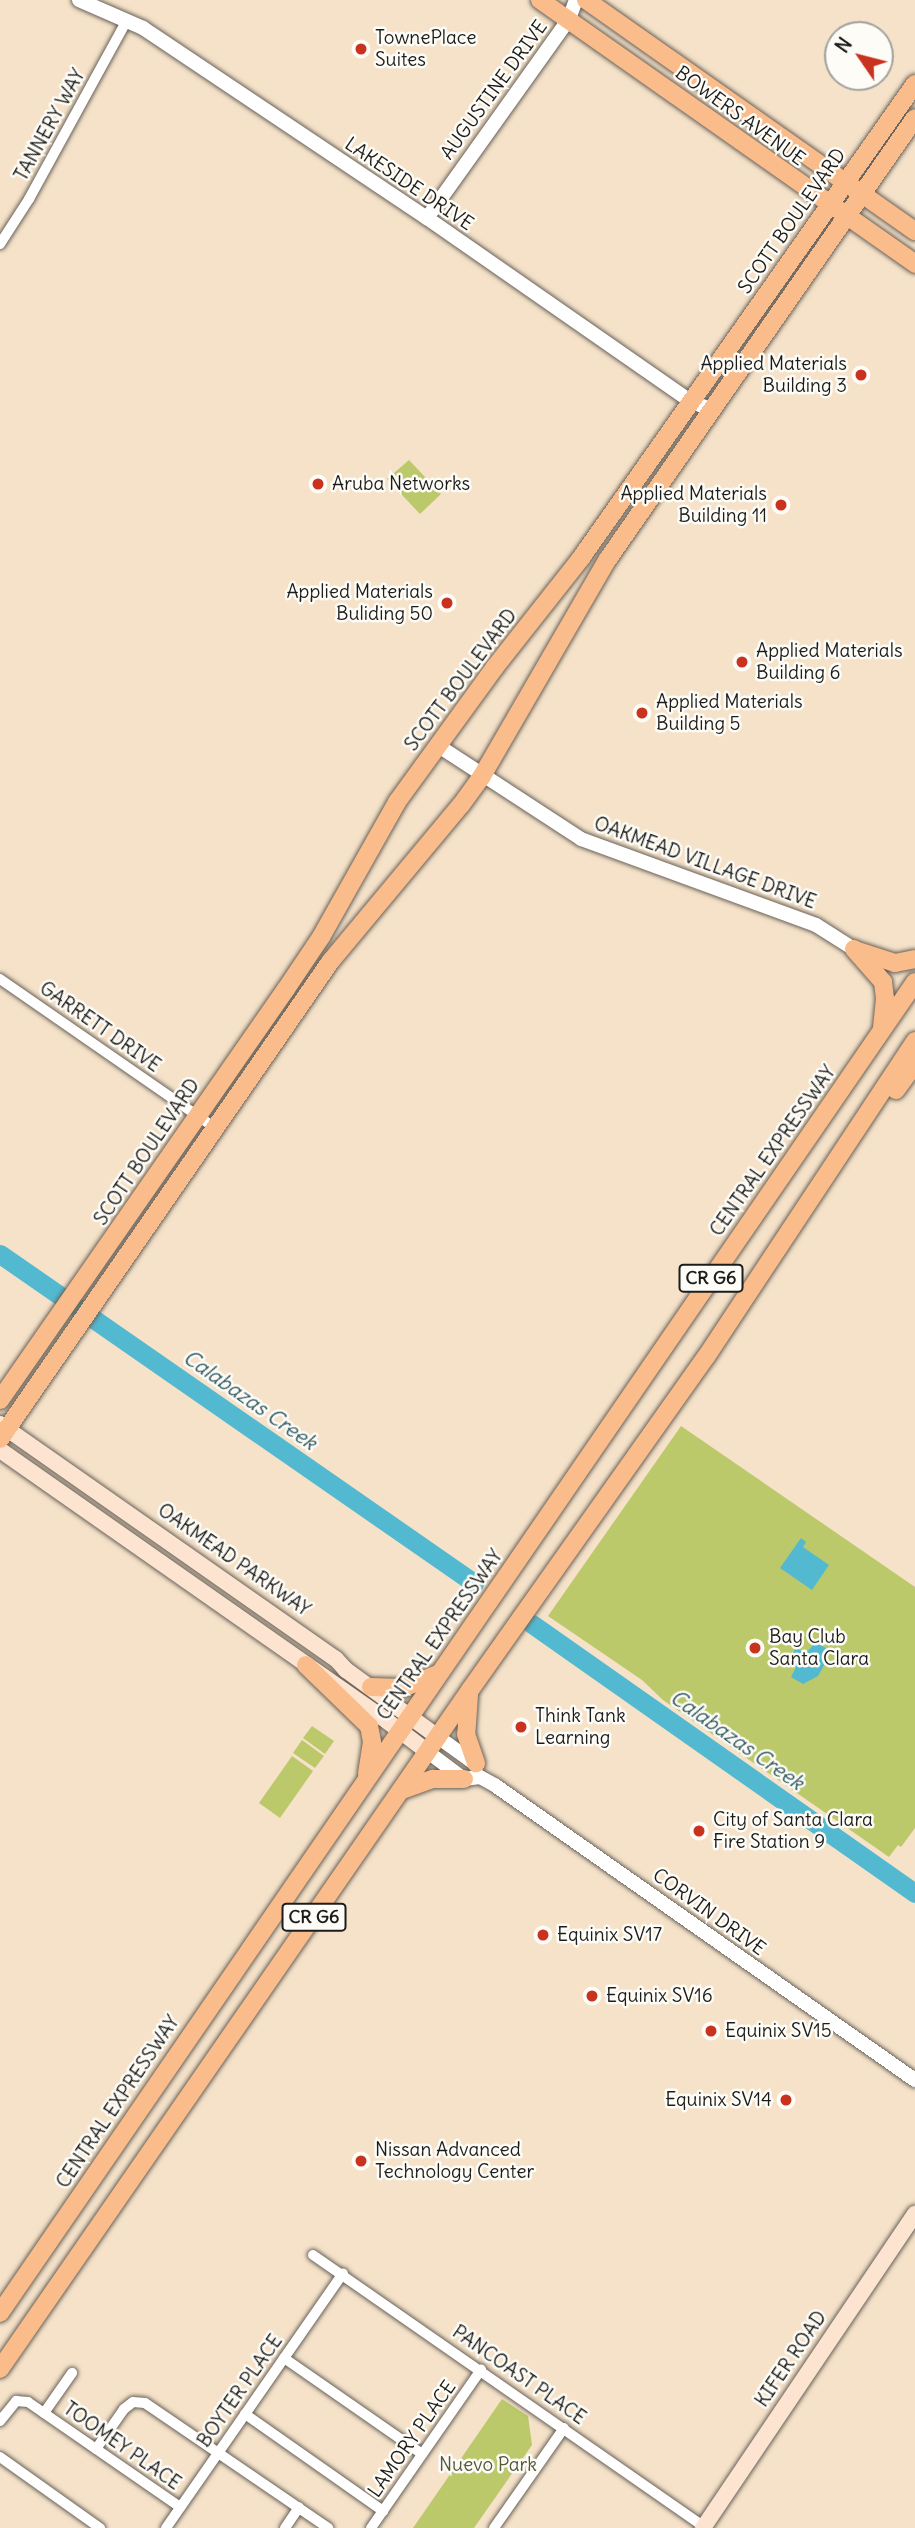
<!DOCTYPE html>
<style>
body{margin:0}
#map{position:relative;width:915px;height:2528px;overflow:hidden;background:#f5e2c9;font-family:Delius,sans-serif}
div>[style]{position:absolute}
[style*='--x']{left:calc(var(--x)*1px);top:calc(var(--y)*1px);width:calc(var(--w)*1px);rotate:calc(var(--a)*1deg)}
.green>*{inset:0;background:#bbc96b}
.water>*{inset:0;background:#53b9d1}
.river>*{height:19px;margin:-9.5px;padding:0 9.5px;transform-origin:9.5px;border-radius:9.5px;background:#53b9d1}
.roads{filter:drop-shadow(0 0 2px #686159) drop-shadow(0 0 2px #686159)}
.minor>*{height:10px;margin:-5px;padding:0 5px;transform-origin:5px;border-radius:5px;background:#fff}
.tertiary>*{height:14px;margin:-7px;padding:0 7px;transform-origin:7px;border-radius:7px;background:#fff}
.secondary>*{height:16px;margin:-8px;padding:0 8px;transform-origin:8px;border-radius:8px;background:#fde4d0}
.primary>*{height:18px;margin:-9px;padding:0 9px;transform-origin:9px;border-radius:9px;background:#f9bc8a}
.trunk>*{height:18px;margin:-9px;padding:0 9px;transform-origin:9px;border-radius:9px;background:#f9bc8a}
.dots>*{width:19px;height:19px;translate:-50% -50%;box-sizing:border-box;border:4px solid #fdfcf7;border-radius:50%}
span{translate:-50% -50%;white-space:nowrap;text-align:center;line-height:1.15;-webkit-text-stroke:5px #fdfcf7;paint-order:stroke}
.shield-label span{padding:2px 5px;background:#fdfcf7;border:2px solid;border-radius:5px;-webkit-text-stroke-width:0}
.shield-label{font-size:18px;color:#1c1c1c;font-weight:700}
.poi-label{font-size:19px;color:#1c1c1c}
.left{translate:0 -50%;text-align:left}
.right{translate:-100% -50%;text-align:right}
.street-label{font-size:19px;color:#1c1c1c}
.park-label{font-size:19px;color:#545938}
.water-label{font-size:21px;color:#325b64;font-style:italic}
.north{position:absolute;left:824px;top:21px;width:70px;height:70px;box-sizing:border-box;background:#fdfcf7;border:2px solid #a3a29f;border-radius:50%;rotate:305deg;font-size:19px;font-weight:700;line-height:28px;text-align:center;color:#1c1c1c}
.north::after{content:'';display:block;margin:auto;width:24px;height:32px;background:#c8321e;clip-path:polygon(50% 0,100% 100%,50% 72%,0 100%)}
</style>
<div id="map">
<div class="green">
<div style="clip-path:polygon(409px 460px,441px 494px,420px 514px,387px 479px)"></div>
<div style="clip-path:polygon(681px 1426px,915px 1587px,915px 1828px,901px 1847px,898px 1845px,889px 1857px,663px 1700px,642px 1680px,548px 1616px)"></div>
<div style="clip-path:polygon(312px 1726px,334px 1741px,325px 1754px,303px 1738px)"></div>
<div style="clip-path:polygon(302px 1740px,324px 1756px,315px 1768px,293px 1753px)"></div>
<div style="clip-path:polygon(292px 1756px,313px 1771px,280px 1818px,259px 1803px)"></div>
<div style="clip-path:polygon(502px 2399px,528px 2416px,532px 2445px,474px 2528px,413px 2528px)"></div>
</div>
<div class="water">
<div style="clip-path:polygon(801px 1538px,806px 1542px,803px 1547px,829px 1565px,812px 1590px,780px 1568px)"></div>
<div style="clip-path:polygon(816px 1642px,827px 1649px,827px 1660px,818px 1676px,803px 1684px,791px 1677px,796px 1667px,788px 1660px,796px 1648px,806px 1653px)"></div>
</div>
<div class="river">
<div style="--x:0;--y:1254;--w:577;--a:34.76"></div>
<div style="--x:532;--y:1624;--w:468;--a:35.1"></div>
</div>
<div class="roads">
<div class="minor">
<div style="--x:0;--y:244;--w:54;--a:-57.2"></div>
<div style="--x:29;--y:199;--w:204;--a:-61.3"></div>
<div style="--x:0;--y:979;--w:262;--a:34.7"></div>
<div style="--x:313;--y:2255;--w:476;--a:34.8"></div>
<div style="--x:284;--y:2358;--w:168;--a:34.8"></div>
<div style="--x:44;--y:2413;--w:49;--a:-55"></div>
<div style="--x:245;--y:2414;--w:169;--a:35.1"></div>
<div style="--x:0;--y:2421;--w:26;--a:-51"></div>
<div style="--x:16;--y:2401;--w:12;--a:5"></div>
<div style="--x:28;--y:2402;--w:185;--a:34.6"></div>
<div style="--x:96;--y:2449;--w:49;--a:-55"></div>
<div style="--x:124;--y:2409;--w:11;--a:-38"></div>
<div style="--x:133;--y:2402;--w:12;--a:5"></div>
<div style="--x:145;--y:2403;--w:222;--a:34.3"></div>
<div style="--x:0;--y:2457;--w:123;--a:35.4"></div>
<div style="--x:166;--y:2528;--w:310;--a:-55.2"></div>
<div style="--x:285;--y:2528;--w:25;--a:-56"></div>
<div style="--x:371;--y:2528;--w:193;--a:-55.2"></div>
<div style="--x:494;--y:2528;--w:122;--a:-55"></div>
</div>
<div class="tertiary">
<div style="--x:79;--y:0;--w:70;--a:23.6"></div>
<div style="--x:143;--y:28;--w:342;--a:33.8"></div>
<div style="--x:427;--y:218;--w:320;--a:34.8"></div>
<div style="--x:690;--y:401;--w:24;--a:22"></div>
<div style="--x:427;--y:218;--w:244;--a:-54.5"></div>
<div style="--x:569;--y:19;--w:20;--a:-70"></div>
<div style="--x:437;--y:745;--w:172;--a:33.1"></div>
<div style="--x:581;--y:839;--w:250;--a:20.1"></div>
<div style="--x:816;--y:925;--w:45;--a:32.3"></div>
<div style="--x:438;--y:1737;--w:48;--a:35.7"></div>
<div style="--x:428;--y:1752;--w:45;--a:36.9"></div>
<div style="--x:464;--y:1779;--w:16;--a:-7"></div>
<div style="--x:480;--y:1777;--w:18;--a:29"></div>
<div style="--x:496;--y:1786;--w:512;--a:35.06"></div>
</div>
<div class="secondary">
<div style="--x:0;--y:1424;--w:410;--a:35"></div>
<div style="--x:336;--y:1659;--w:15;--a:48"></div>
<div style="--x:346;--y:1670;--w:114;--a:36.1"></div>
<div style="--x:0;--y:1450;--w:472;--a:35"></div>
<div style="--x:387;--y:1721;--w:51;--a:37.1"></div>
<div style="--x:703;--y:2528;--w:379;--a:-56"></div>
</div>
<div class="primary">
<div style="--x:540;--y:0;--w:459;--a:35.1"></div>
<div style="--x:586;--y:0;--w:402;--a:35.1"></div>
<div style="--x:0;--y:1400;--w:501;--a:-55.17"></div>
<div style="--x:286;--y:989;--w:63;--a:-56.1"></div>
<div style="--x:321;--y:937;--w:155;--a:-60.6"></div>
<div style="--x:397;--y:802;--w:167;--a:-54"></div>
<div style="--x:495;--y:667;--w:139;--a:-51.7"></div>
<div style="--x:581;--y:558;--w:580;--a:-54.83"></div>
<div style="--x:0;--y:1439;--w:580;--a:-55.32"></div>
<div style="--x:330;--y:962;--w:204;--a:-50.2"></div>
<div style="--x:461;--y:805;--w:36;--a:-54"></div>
<div style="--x:482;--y:776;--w:251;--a:-59.9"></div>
<div style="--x:608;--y:559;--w:537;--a:-55.16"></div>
</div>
<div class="trunk">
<div style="--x:854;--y:949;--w:44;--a:48.7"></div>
<div style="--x:883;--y:982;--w:17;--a:83"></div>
<div style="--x:885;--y:999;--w:29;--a:96"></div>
<div style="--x:858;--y:951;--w:39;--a:18"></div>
<div style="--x:895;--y:963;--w:20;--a:-11"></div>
<div style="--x:896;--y:1090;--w:32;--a:-54"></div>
<div style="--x:306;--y:1665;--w:88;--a:44.1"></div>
<div style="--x:369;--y:1726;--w:16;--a:79"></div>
<div style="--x:372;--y:1742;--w:32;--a:99"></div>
<div style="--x:371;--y:1687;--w:32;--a:2"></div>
<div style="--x:403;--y:1688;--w:38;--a:-22"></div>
<div style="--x:469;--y:1695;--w:39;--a:94"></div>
<div style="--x:466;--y:1734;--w:31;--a:71"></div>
<div style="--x:402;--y:1790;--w:33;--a:-20"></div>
<div style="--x:433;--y:1779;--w:31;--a:0"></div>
<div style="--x:0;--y:2313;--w:1615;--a:-55.49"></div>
<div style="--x:0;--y:2369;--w:826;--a:-55.31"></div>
<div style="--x:470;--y:1690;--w:408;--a:-54.7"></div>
<div style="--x:706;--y:1357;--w:379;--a:-56.5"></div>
</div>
</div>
<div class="dots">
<div style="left:361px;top:49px;background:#c8321e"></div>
<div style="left:861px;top:375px;background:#c8321e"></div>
<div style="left:318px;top:484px;background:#c8321e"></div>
<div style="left:781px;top:505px;background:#c8321e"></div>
<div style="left:447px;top:603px;background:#c8321e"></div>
<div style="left:742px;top:662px;background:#c8321e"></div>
<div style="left:642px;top:713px;background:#c8321e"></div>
<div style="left:755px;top:1648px;background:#c8321e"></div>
<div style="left:521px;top:1727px;background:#c8321e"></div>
<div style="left:699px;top:1831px;background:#c8321e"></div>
<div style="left:543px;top:1935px;background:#c8321e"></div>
<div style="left:592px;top:1996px;background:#c8321e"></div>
<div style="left:711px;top:2031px;background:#c8321e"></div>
<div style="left:786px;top:2100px;background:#c8321e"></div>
<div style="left:361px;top:2161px;background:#c8321e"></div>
</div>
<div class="shield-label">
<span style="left:711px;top:1278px">CR G6</span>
<span style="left:314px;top:1917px">CR G6</span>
</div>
<div class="poi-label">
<span class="left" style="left:375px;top:49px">TownePlace<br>Suites</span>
<span class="right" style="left:847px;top:375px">Applied Materials<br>Building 3</span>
<span class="left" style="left:332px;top:484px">Aruba Networks</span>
<span class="right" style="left:767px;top:505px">Applied Materials<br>Building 11</span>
<span class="right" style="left:433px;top:603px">Applied Materials<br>Buliding 50</span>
<span class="left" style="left:756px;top:662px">Applied Materials<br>Building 6</span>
<span class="left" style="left:656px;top:713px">Applied Materials<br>Building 5</span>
<span class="left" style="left:769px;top:1648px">Bay Club<br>Santa Clara</span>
<span class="left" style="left:535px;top:1727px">Think Tank<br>Learning</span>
<span class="left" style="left:713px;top:1831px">City of Santa Clara<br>Fire Station 9</span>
<span class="left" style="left:557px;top:1935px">Equinix SV17</span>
<span class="left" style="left:606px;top:1996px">Equinix SV16</span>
<span class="left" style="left:725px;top:2031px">Equinix SV15</span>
<span class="right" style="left:772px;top:2100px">Equinix SV14</span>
<span class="left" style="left:375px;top:2161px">Nissan Advanced<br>Technology Center</span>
</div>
<div class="street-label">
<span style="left:494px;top:90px;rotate:-54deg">AUGUSTINE DRIVE</span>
<span style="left:740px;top:116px;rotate:36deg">BOWERS AVENUE</span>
<span style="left:50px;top:125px;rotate:-61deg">TANNERY WAY</span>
<span style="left:409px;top:184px;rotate:34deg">LAKESIDE DRIVE</span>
<span style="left:792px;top:221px;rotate:-55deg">SCOTT BOULEVARD</span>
<span style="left:461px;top:680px;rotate:-53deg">SCOTT BOULEVARD</span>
<span style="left:705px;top:863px;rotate:20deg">OAKMEAD VILLAGE DRIVE</span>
<span style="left:100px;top:1027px;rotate:35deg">GARRETT DRIVE</span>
<span style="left:773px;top:1151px;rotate:-55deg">CENTRAL EXPRESSWAY</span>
<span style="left:147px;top:1152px;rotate:-56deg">SCOTT BOULEVARD</span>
<span style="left:234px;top:1560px;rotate:35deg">OAKMEAD PARKWAY</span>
<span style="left:440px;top:1635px;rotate:-55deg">CENTRAL EXPRESSWAY</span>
<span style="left:709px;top:1912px;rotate:36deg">CORVIN DRIVE</span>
<span style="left:118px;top:2102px;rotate:-56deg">CENTRAL EXPRESSWAY</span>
<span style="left:791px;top:2359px;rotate:-56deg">KIFER ROAD</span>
<span style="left:519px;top:2375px;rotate:35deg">PANCOAST PLACE</span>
<span style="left:240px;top:2391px;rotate:-55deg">BOYTER PLACE</span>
<span style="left:412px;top:2439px;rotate:-55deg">LAMORY PLACE</span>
<span style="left:122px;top:2446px;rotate:35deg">TOOMEY PLACE</span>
</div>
<div class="park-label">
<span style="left:488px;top:2465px">Nuevo Park</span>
</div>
<div class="water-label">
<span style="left:250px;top:1400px;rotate:35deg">Calabazas Creek</span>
<span style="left:737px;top:1740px;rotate:35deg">Calabazas Creek</span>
</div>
<div class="north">N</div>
</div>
